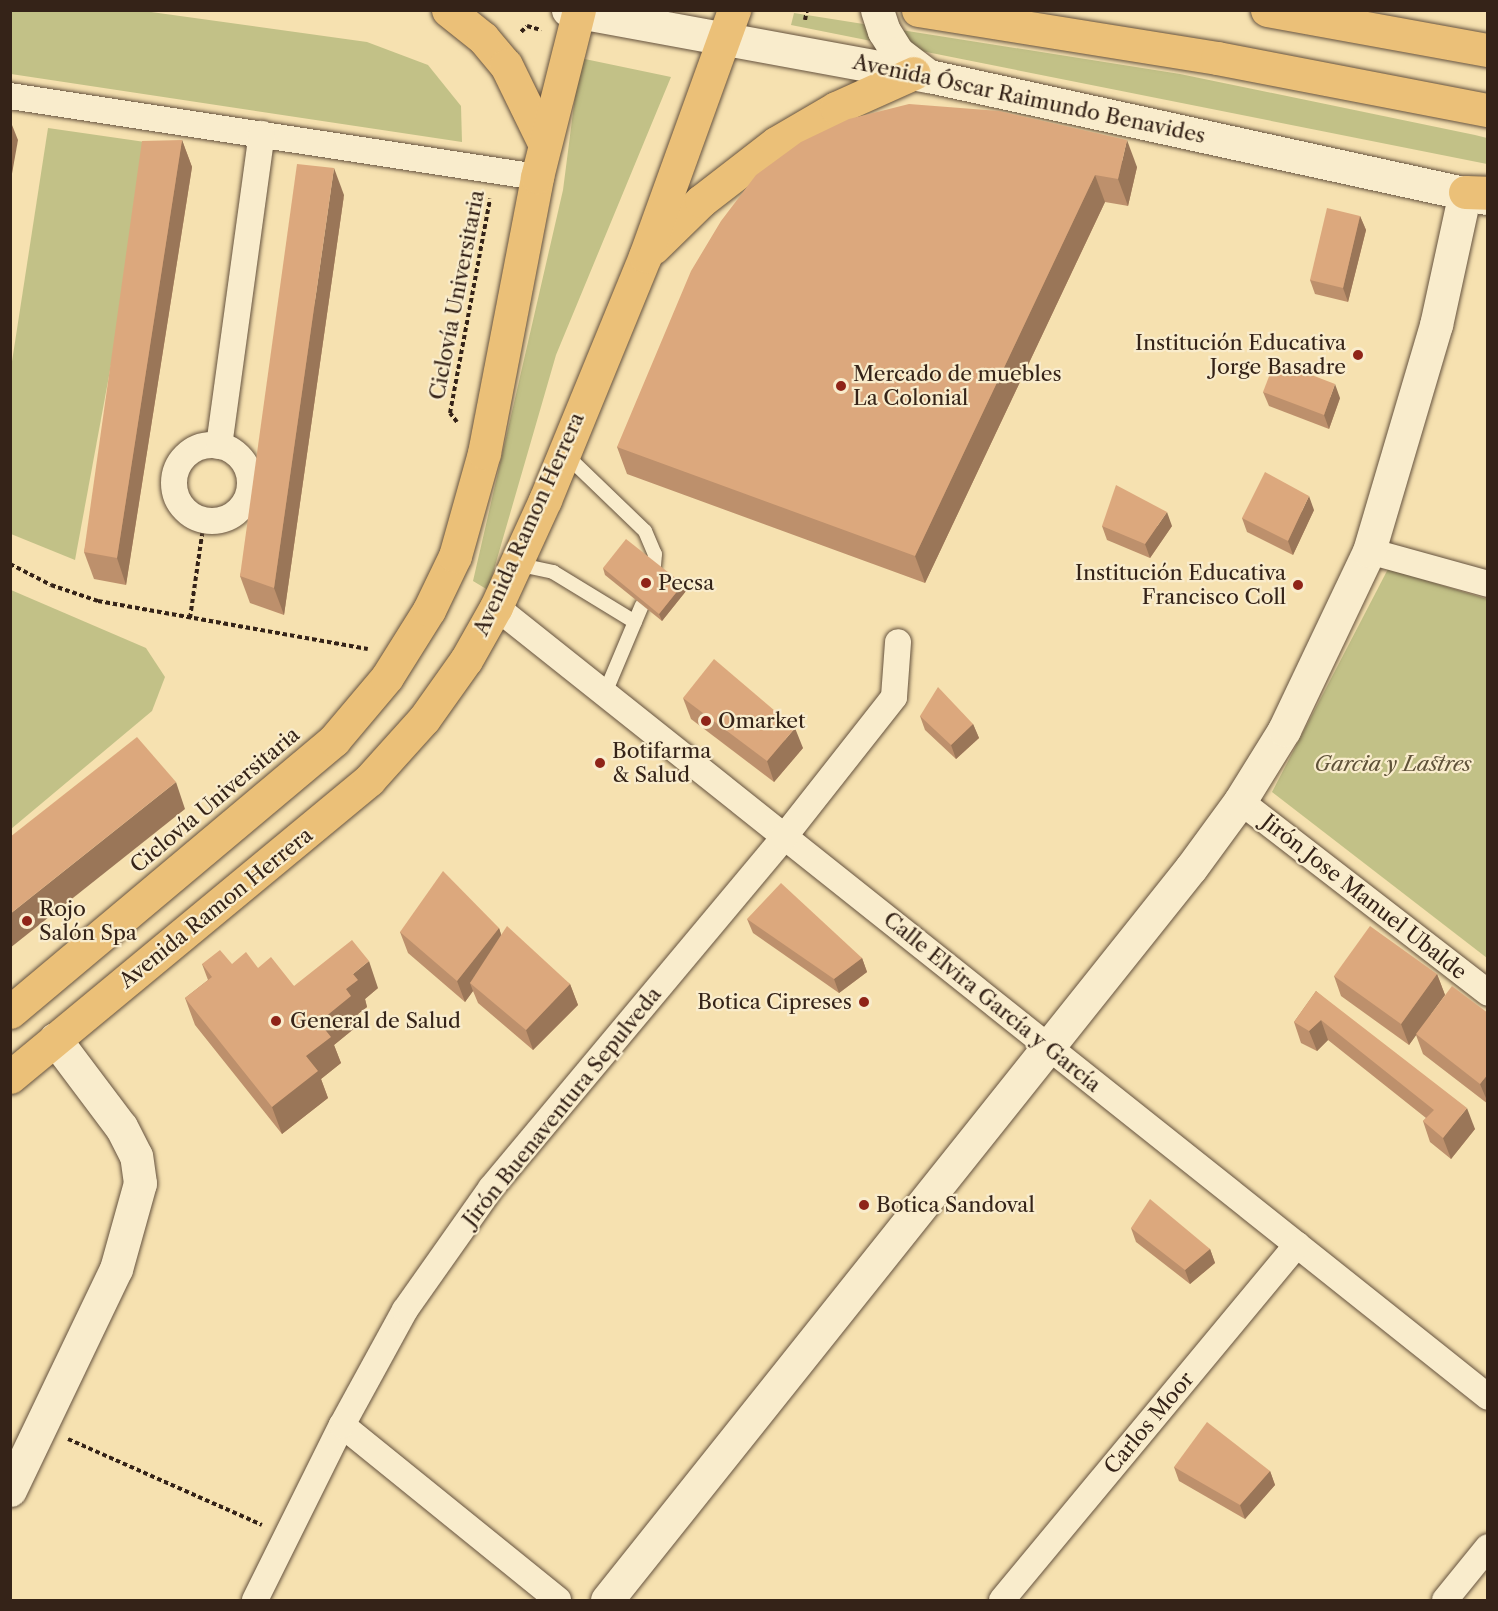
<!DOCTYPE html>
<meta charset="utf-8">
<style>
body{margin:0}
#map{position:relative;width:1498px;height:1611px;overflow:hidden;background:#f6e1b0;font-family:"Libre Caslon Text",serif}
div>[style]{position:absolute}
[style*='--x']{left:calc(var(--x)*1px);top:calc(var(--y)*1px);width:calc(var(--w)*1px);rotate:calc(var(--a)*1deg)}
.green>*{inset:0;background:#c2c187}
.path>*{height:4px;margin-top:-2px;transform-origin:0;background:repeating-linear-gradient(90deg,#352318 0 4.5px,transparent 0 7.5px)}
.roads{filter:drop-shadow(0 0 2px #65523e) drop-shadow(0 0 2px #65523e)}
.lane>*{height:14px;margin:-7px;padding:0 7px;transform-origin:7px;border-radius:7px;background:#f9eccc}
.street>*{height:26px;margin:-13px;padding:0 13px;transform-origin:13px;border-radius:13px;background:#f9eccc}
.street>.ring{margin:-13px;padding:0;box-sizing:content-box;background:none;border:26px solid #f9eccc;border-radius:50%}
.secondary>*{height:33px;margin:-16.5px;padding:0 16.5px;transform-origin:16.5px;border-radius:16.5px;background:#f9eccc}
.primary>*{height:33px;margin:-16.5px;padding:0 16.5px;transform-origin:16.5px;border-radius:16.5px;background:#ebc078}
.wall>*{inset:0;background:#bd906c}
.shaded-wall>*{inset:0;background:#9a7658}
.building>*{inset:0;background:#dca87d}
.dots>*{width:16px;height:16px;translate:-50% -50%;box-sizing:border-box;border:3px solid #f9eccc;border-radius:50%}
span{translate:-50% -50%;white-space:nowrap;text-align:center;line-height:1.15;-webkit-text-stroke:4.5px #f9eccc;paint-order:stroke}
.street-label{font-size:21px;color:#352318}
.poi-label{font-size:21px;color:#352318}
.right{translate:-100% -50%;text-align:right}
.left{translate:0 -50%;text-align:left}
.park-label{font-size:21px;color:#5f5239;font-style:italic}
.frame{position:absolute;inset:0;border:12px solid #352318;pointer-events:none}
</style>
<div id="map">
<div class="green">
<div style="clip-path:polygon(10px 11px,144px 11px,367px 42px,428px 65px,461px 106px,462px 142px,11px 74px)"></div>
<div style="clip-path:polygon(794px 13px,1180px 74px,1475px 135px,1487px 138px,1487px 164px,791px 25px)"></div>
<div style="clip-path:polygon(580px 58px,671px 77px,556px 355px,488px 590px,473px 581px,563px 190px)"></div>
<div style="clip-path:polygon(48px 128px,152px 143px,75px 560px,11px 534px,11px 368px)"></div>
<div style="clip-path:polygon(1388px 569px,1487px 599px,1487px 958px,1272px 792px)"></div>
<div style="clip-path:polygon(11px 590px,146px 648px,165px 677px,152px 711px,11px 829px)"></div>
</div>
<div class="path">
<div style="--x:805;--y:20;--w:10;--a:-79"></div>
<div style="--x:521;--y:32;--w:8;--a:-45"></div>
<div style="--x:527;--y:26;--w:15;--a:16"></div>
<div style="--x:457;--y:422;--w:11;--a:-128"></div>
<div style="--x:450;--y:413;--w:218;--a:-79.4"></div>
<div style="--x:10;--y:564;--w:46;--a:27.1"></div>
<div style="--x:51;--y:585;--w:50;--a:18.8"></div>
<div style="--x:98;--y:601;--w:274;--a:10.1"></div>
<div style="--x:190;--y:618;--w:98;--a:-81.8"></div>
<div style="--x:68;--y:1439;--w:212;--a:23.9"></div>
</div>
<div class="roads">
<div class="lane">
<div style="--x:565;--y:454;--w:111;--a:43.9"></div>
<div style="--x:645;--y:531;--w:25;--a:67"></div>
<div style="--x:655;--y:554;--w:12;--a:95"></div>
<div style="--x:515;--y:571;--w:16;--a:-15"></div>
<div style="--x:530;--y:567;--w:24;--a:12"></div>
<div style="--x:553;--y:572;--w:96;--a:31.4"></div>
<div style="--x:605;--y:693;--w:95;--a:-67.2"></div>
</div>
<div class="street">
<div style="--x:10;--y:96;--w:533;--a:8.74"></div>
<div class="ring" style="left:174px;top:445px;width:50px;height:50px"></div>
<div style="--x:219;--y:446;--w:315;--a:-82.2"></div>
<div style="--x:1369;--y:551;--w:123;--a:15.5"></div>
<div style="--x:496;--y:607;--w:1268;--a:38.53"></div>
<div style="--x:1240;--y:801;--w:314;--a:37.7"></div>
<div style="--x:342;--y:1425;--w:278;--a:39"></div>
<div style="--x:255;--y:1600;--w:195;--a:-63.6"></div>
<div style="--x:342;--y:1425;--w:131;--a:-61.3"></div>
<div style="--x:405;--y:1310;--w:149;--a:-54.8"></div>
<div style="--x:491;--y:1188;--w:457;--a:-50.1"></div>
<div style="--x:784;--y:837;--w:178;--a:-51.8"></div>
<div style="--x:894;--y:697;--w:55;--a:-85.8"></div>
<div style="--x:1002;--y:1600;--w:462;--a:-50.3"></div>
<div style="--x:1445;--y:1600;--w:68;--a:-50.9"></div>
</div>
<div class="secondary">
<div style="--x:568;--y:10;--w:367;--a:10.4"></div>
<div style="--x:929;--y:76;--w:570;--a:12.35"></div>
<div style="--x:877;--y:10;--w:22;--a:72"></div>
<div style="--x:884;--y:31;--w:26;--a:58"></div>
<div style="--x:898;--y:53;--w:35;--a:37"></div>
<div style="--x:10;--y:1490;--w:245;--a:-64.4"></div>
<div style="--x:116;--y:1269;--w:89;--a:-74.4"></div>
<div style="--x:140;--y:1183;--w:27;--a:-98"></div>
<div style="--x:136;--y:1156;--w:33;--a:-117"></div>
<div style="--x:121;--y:1127;--w:110;--a:-126.9"></div>
<div style="--x:607;--y:1600;--w:936;--a:-51.42"></div>
<div style="--x:1191;--y:868;--w:83;--a:-53.8"></div>
<div style="--x:1240;--y:801;--w:84;--a:-58.2"></div>
<div style="--x:1284;--y:730;--w:198;--a:-64.6"></div>
<div style="--x:1369;--y:551;--w:236;--a:-73.5"></div>
<div style="--x:1436;--y:325;--w:136;--a:-77.7"></div>
</div>
<div class="primary">
<div style="--x:448;--y:10;--w:45;--a:38.7"></div>
<div style="--x:483;--y:38;--w:35;--a:50"></div>
<div style="--x:506;--y:65;--w:87;--a:64"></div>
<div style="--x:918;--y:10;--w:303;--a:9.1"></div>
<div style="--x:1217;--y:58;--w:276;--a:10.9"></div>
<div style="--x:1267;--y:10;--w:225;--a:10.3"></div>
<div style="--x:1465;--y:192;--w:23;--a:2"></div>
<div style="--x:653;--y:248;--w:67;--a:-44.4"></div>
<div style="--x:701;--y:201;--w:95;--a:-37.7"></div>
<div style="--x:776;--y:143;--w:69;--a:-30.3"></div>
<div style="--x:836;--y:108;--w:85;--a:-24.2"></div>
<div style="--x:10;--y:1012;--w:423;--a:-40"></div>
<div style="--x:334;--y:740;--w:82;--a:-49.9"></div>
<div style="--x:387;--y:677;--w:79;--a:-57.9"></div>
<div style="--x:429;--y:610;--w:60;--a:-64.3"></div>
<div style="--x:455;--y:556;--w:107;--a:-74.3"></div>
<div style="--x:484;--y:453;--w:281;--a:-79.1"></div>
<div style="--x:537;--y:177;--w:172;--a:-75.9"></div>
<div style="--x:10;--y:1077;--w:466;--a:-39.6"></div>
<div style="--x:369;--y:780;--w:82;--a:-48"></div>
<div style="--x:424;--y:719;--w:72;--a:-54.6"></div>
<div style="--x:466;--y:660;--w:61;--a:-60.5"></div>
<div style="--x:496;--y:607;--w:118;--a:-65.4"></div>
<div style="--x:545;--y:500;--w:264;--a:-67.7"></div>
<div style="--x:645;--y:256;--w:262;--a:-70.1"></div>
</div>
</div>
<div class="wall">
<div style="clip-path:polygon(999px 111px,1137px 167px,1128px 206px,1105px 202px,925px 583px,627px 474px,617px 447px)"></div>
<div style="clip-path:polygon(182px 140px,192px 167px,126px 585px,94px 579px,84px 552px)"></div>
<div style="clip-path:polygon(344px 195px,284px 615px,250px 603px,240px 576px)"></div>
<div style="clip-path:polygon(1360px 216px,1366px 230px,1348px 302px,1315px 294px,1310px 280px)"></div>
<div style="clip-path:polygon(1263px 392px,1340px 398px,1329px 429px,1269px 406px)"></div>
<div style="clip-path:polygon(1314px 510px,1293px 555px,1247px 532px,1242px 518px)"></div>
<div style="clip-path:polygon(1102px 526px,1172px 526px,1150px 558px,1107px 540px)"></div>
<div style="clip-path:polygon(603px 568px,686px 591px,662px 621px,605px 575px)"></div>
<div style="clip-path:polygon(683px 698px,803px 748px,774px 782px,691px 719px)"></div>
<div style="clip-path:polygon(920px 716px,973px 724px,979px 738px,956px 759px,925px 730px)"></div>
<div style="clip-path:polygon(747px 919px,862px 958px,867px 972px,839px 993px,753px 933px)"></div>
<div style="clip-path:polygon(499px 928px,501px 935px,570px 984px,578px 1005px,533px 1050px,478px 1003px,473px 991px,465px 1002px,408px 953px,400px 932px)"></div>
<div style="clip-path:polygon(202px 964px,232px 964px,258px 968px,294px 986px,378px 988px,365px 999px,367px 1007px,358px 1014px,361px 1023px,334px 1045px,341px 1063px,321px 1079px,328px 1098px,282px 1134px,195px 1025px,185px 998px,208px 980px)"></div>
<div style="clip-path:polygon(1437px 974px,1445px 995px,1431px 1014px,1488px 1013px,1488px 1104px,1423px 1054px,1416px 1035px,1409px 1045px,1341px 996px,1334px 976px)"></div>
<div style="clip-path:polygon(1316px 991px,1475px 1129px,1451px 1159px,1430px 1142px,1423px 1121px,1426px 1118px,1328px 1040px,1317px 1051px,1301px 1043px,1294px 1022px)"></div>
<div style="clip-path:polygon(1131px 1228px,1210px 1249px,1215px 1263px,1190px 1284px,1136px 1242px)"></div>
<div style="clip-path:polygon(1174px 1467px,1270px 1471px,1275px 1485px,1245px 1519px,1179px 1481px)"></div>
</div>
<div class="shaded-wall">
<div style="clip-path:polygon(10px 120px,18px 140px,10px 185px)"></div>
<div style="clip-path:polygon(182px 140px,192px 167px,126px 585px,117px 558px)"></div>
<div style="clip-path:polygon(1127px 140px,1137px 167px,1128px 206px,1118px 179px)"></div>
<div style="clip-path:polygon(334px 168px,344px 195px,284px 615px,274px 588px)"></div>
<div style="clip-path:polygon(1095px 175px,1105px 202px,925px 583px,915px 556px)"></div>
<div style="clip-path:polygon(1360px 216px,1366px 230px,1348px 302px,1343px 288px)"></div>
<div style="clip-path:polygon(1335px 384px,1340px 398px,1329px 429px,1324px 415px)"></div>
<div style="clip-path:polygon(1309px 496px,1314px 510px,1293px 555px,1288px 541px)"></div>
<div style="clip-path:polygon(1167px 512px,1172px 526px,1150px 558px,1145px 544px)"></div>
<div style="clip-path:polygon(683px 584px,686px 591px,662px 621px,659px 614px)"></div>
<div style="clip-path:polygon(973px 724px,979px 738px,956px 759px,951px 745px)"></div>
<div style="clip-path:polygon(795px 728px,803px 748px,774px 782px,767px 761px)"></div>
<div style="clip-path:polygon(176px 782px,185px 809px,10px 948px,10px 914px)"></div>
<div style="clip-path:polygon(499px 928px,506px 949px,470px 983px,473px 991px,465px 1002px,457px 981px)"></div>
<div style="clip-path:polygon(862px 958px,867px 972px,839px 993px,834px 979px)"></div>
<div style="clip-path:polygon(369px 961px,378px 988px,365px 999px,367px 1007px,358px 1014px,361px 1023px,334px 1045px,341px 1063px,321px 1079px,328px 1098px,282px 1134px,272px 1107px,306px 1056px,319px 1022px,346px 989px,353px 974px)"></div>
<div style="clip-path:polygon(1437px 974px,1445px 995px,1409px 1045px,1401px 1024px)"></div>
<div style="clip-path:polygon(570px 984px,578px 1005px,533px 1050px,526px 1030px)"></div>
<div style="clip-path:polygon(1321px 1020px,1328px 1040px,1317px 1051px,1309px 1031px)"></div>
<div style="clip-path:polygon(1488px 1074px,1488px 1103px,1480px 1084px)"></div>
<div style="clip-path:polygon(1467px 1108px,1475px 1129px,1451px 1159px,1443px 1138px)"></div>
<div style="clip-path:polygon(1210px 1249px,1215px 1263px,1190px 1284px,1185px 1270px)"></div>
<div style="clip-path:polygon(1270px 1471px,1275px 1485px,1245px 1519px,1240px 1505px)"></div>
</div>
<div class="building">
<div style="clip-path:polygon(909px 104px,999px 111px,1127px 140px,1118px 179px,1095px 175px,915px 556px,617px 447px,691px 271px,721px 221px,756px 175px,801px 142px,849px 119px)"></div>
<div style="clip-path:polygon(182px 140px,117px 558px,84px 552px,142px 141px)"></div>
<div style="clip-path:polygon(297px 164px,334px 168px,274px 588px,240px 576px)"></div>
<div style="clip-path:polygon(1327px 208px,1360px 216px,1343px 288px,1310px 280px)"></div>
<div style="clip-path:polygon(1275px 361px,1335px 384px,1324px 415px,1263px 392px)"></div>
<div style="clip-path:polygon(1265px 472px,1309px 496px,1288px 541px,1242px 518px)"></div>
<div style="clip-path:polygon(1116px 485px,1167px 512px,1145px 544px,1102px 526px)"></div>
<div style="clip-path:polygon(626px 539px,683px 584px,659px 614px,603px 568px)"></div>
<div style="clip-path:polygon(714px 659px,795px 728px,767px 761px,683px 698px)"></div>
<div style="clip-path:polygon(938px 687px,973px 724px,951px 745px,920px 716px)"></div>
<div style="clip-path:polygon(137px 737px,176px 782px,10px 914px,10px 837px)"></div>
<div style="clip-path:polygon(443px 871px,499px 928px,457px 981px,400px 932px)"></div>
<div style="clip-path:polygon(781px 883px,862px 958px,834px 979px,747px 919px)"></div>
<div style="clip-path:polygon(507px 926px,570px 984px,526px 1030px,470px 983px)"></div>
<div style="clip-path:polygon(1370px 926px,1437px 974px,1401px 1024px,1334px 976px)"></div>
<div style="clip-path:polygon(352px 940px,369px 961px,353px 974px,358px 980px,346px 989px,351px 996px,319px 1022px,331px 1037px,306px 1056px,318px 1071px,272px 1107px,185px 998px,212px 977px,202px 964px,220px 950px,232px 964px,246px 952px,258px 968px,271px 957px,294px 986px)"></div>
<div style="clip-path:polygon(1452px 986px,1488px 1013px,1488px 1074px,1480px 1084px,1416px 1034px)"></div>
<div style="clip-path:polygon(1316px 991px,1467px 1108px,1443px 1138px,1423px 1121px,1434px 1110px,1321px 1020px,1309px 1031px,1294px 1022px)"></div>
<div style="clip-path:polygon(1150px 1199px,1210px 1249px,1185px 1270px,1131px 1228px)"></div>
<div style="clip-path:polygon(1207px 1422px,1270px 1471px,1240px 1505px,1174px 1467px)"></div>
</div>
<div class="dots">
<div style="left:1358px;top:355px;background:#8f2418"></div>
<div style="left:841px;top:386px;background:#8f2418"></div>
<div style="left:646px;top:583px;background:#8f2418"></div>
<div style="left:1298px;top:585px;background:#8f2418"></div>
<div style="left:706px;top:721px;background:#8f2418"></div>
<div style="left:600px;top:763px;background:#8f2418"></div>
<div style="left:27px;top:921px;background:#8f2418"></div>
<div style="left:864px;top:1002px;background:#8f2418"></div>
<div style="left:276px;top:1021px;background:#8f2418"></div>
<div style="left:864px;top:1205px;background:#8f2418"></div>
</div>
<div class="street-label">
<span style="left:1029px;top:99px;rotate:12deg">Avenida Óscar Raimundo Benavides</span>
<span style="left:457px;top:295px;rotate:-79deg">Ciclovía Universitaria</span>
<span style="left:529px;top:524px;rotate:-66deg">Avenida Ramon Herrera</span>
<span style="left:215px;top:800px;rotate:-40deg">Ciclovía Universitaria</span>
<span style="left:1364px;top:897px;rotate:38deg">Jirón Jose Manuel Ubalde</span>
<span style="left:216px;top:908px;rotate:-39deg">Avenida Ramon Herrera</span>
<span style="left:992px;top:1002px;rotate:39deg">Calle Elvira García y García</span>
<span style="left:562px;top:1107px;rotate:-51deg">Jirón Buenaventura Sepulveda</span>
<span style="left:1149px;top:1423px;rotate:-50deg">Carlos Moor</span>
</div>
<div class="poi-label">
<span class="right" style="left:1346px;top:355px">Institución Educativa<br>Jorge Basadre</span>
<span class="left" style="left:853px;top:386px">Mercado de muebles<br>La Colonial</span>
<span class="right" style="left:1286px;top:585px">Institución Educativa<br>Francisco Coll</span>
<span class="left" style="left:658px;top:583px">Pecsa</span>
<span class="left" style="left:718px;top:721px">Omarket</span>
<span class="left" style="left:612px;top:763px">Botifarma<br>&amp; Salud</span>
<span class="left" style="left:39px;top:921px">Rojo<br>Salón Spa</span>
<span class="right" style="left:852px;top:1002px">Botica Cipreses</span>
<span class="left" style="left:290px;top:1021px">General de Salud</span>
<span class="left" style="left:876px;top:1205px">Botica Sandoval</span>
</div>
<div class="park-label">
<span style="left:1393px;top:764px">Garcia y Lastres</span>
</div>
<div class="frame"></div>
</div>
